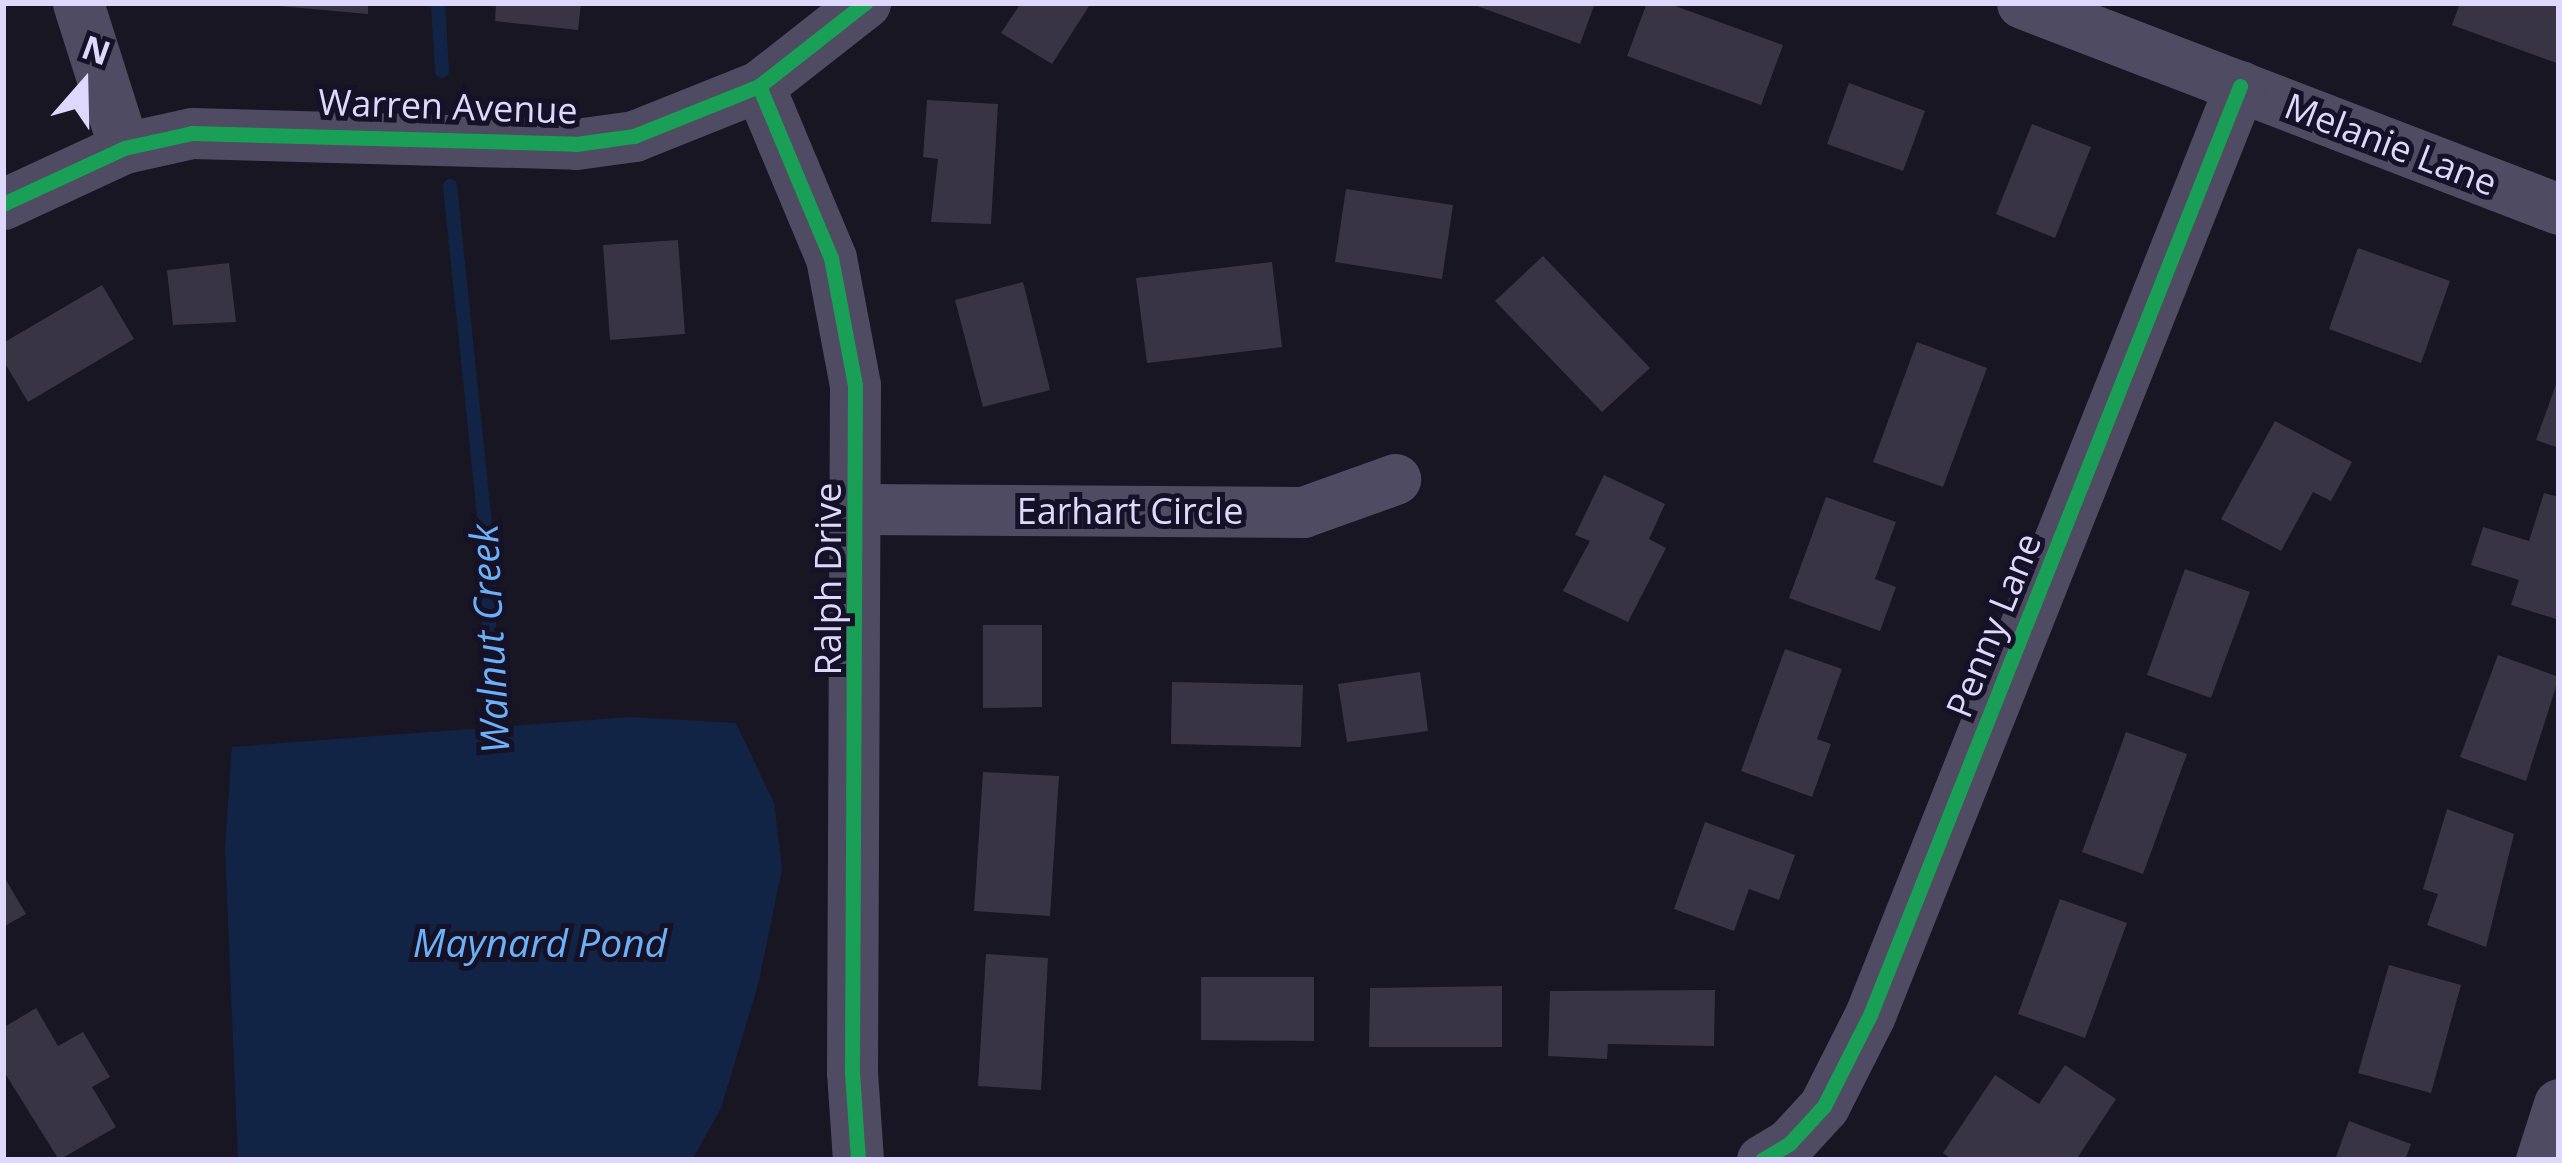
<!DOCTYPE html>
<style>
body{margin:0}
#map{position:relative;width:2562px;height:1163px;overflow:hidden;background:#181622;font-family:"Open Sans",sans-serif}
div>[style]{position:absolute}
[style*='--x']{left:calc(var(--x)*1px);top:calc(var(--y)*1px);width:calc(var(--w)*1px);rotate:calc(var(--a)*1deg)}
.water>*{inset:0;background:#122446}
.stream>*{height:14px;margin:-7px;padding:0 7px;transform-origin:7px;border-radius:7px;background:#122446}
.building>*{inset:0;background:#383444}
.street>*{height:51px;margin:-25.5px;padding:0 25.5px;transform-origin:25.5px;border-radius:25.5px;background:#4e4b62}
.cycleway>*{height:15px;margin:-7.5px;padding:0 7.5px;transform-origin:7.5px;border-radius:7.5px;background:#1a9f57}
span{translate:-50% -50%;white-space:nowrap;text-align:center;line-height:1.15;-webkit-text-stroke:10px #151127;paint-order:stroke}
.street-label{font-size:36px;color:#ded8fd}
.water-label{font-size:39px;color:#6cb1f8;font-style:italic}
.frame{position:absolute;inset:0;border:6px solid #ded8fd;pointer-events:none}
.north{position:absolute;left:24px;top:24px;width:120px;height:120px;-webkit-text-stroke:9px #151127;paint-order:stroke;rotate:20deg;font-size:33px;font-weight:700;line-height:48px;text-align:center;color:#ded8fd}
.north::after{content:'';display:block;margin:auto;width:42px;height:54px;background:#ded8fd;clip-path:polygon(50% 0,100% 100%,50% 72%,0 100%)}
</style>
<div id="map">
<div class="water">
<div style="clip-path:polygon(630px 717px,736px 723px,774px 803px,782px 869px,758px 985px,721px 1108px,692px 1160px,238px 1160px,225px 848px,232px 747px)"></div>
</div>
<div class="stream">
<div style="--x:438;--y:3;--w:68;--a:86.6"></div>
<div style="--x:450;--y:186;--w:382;--a:84.1"></div>
<div style="--x:489;--y:566;--w:175;--a:90"></div>
</div>
<div class="building">
<div style="clip-path:polygon(246px 3px,368px 3px,368px 14px)"></div>
<div style="clip-path:polygon(496px 3px,581px 3px,578px 30px,495px 21px)"></div>
<div style="clip-path:polygon(1021px 3px,1091px 3px,1052px 64px,1001px 33px)"></div>
<div style="clip-path:polygon(1469px 3px,1595px 3px,1580px 44px)"></div>
<div style="clip-path:polygon(1647px 3px,1667px 3px,1783px 45px,1761px 105px,1627px 56px)"></div>
<div style="clip-path:polygon(2460px 3px,2559px 3px,2559px 64px,2452px 25px)"></div>
<div style="clip-path:polygon(1849px 83px,1925px 111px,1903px 171px,1827px 144px)"></div>
<div style="clip-path:polygon(927px 100px,998px 104px,991px 224px,931px 222px,938px 159px,923px 157px)"></div>
<div style="clip-path:polygon(2032px 124px,2091px 147px,2055px 238px,1996px 214px)"></div>
<div style="clip-path:polygon(1346px 189px,1453px 205px,1442px 279px,1335px 262px)"></div>
<div style="clip-path:polygon(678px 240px,685px 334px,610px 340px,603px 245px)"></div>
<div style="clip-path:polygon(2358px 248px,2450px 281px,2421px 363px,2329px 329px)"></div>
<div style="clip-path:polygon(1543px 256px,1650px 368px,1602px 412px,1495px 301px)"></div>
<div style="clip-path:polygon(1272px 262px,1282px 347px,1147px 363px,1136px 278px)"></div>
<div style="clip-path:polygon(229px 263px,236px 322px,173px 325px,167px 270px)"></div>
<div style="clip-path:polygon(1023px 282px,1050px 390px,983px 407px,955px 300px)"></div>
<div style="clip-path:polygon(102px 285px,134px 339px,28px 402px,3px 360px,3px 343px)"></div>
<div style="clip-path:polygon(1917px 342px,1987px 368px,1943px 487px,1873px 462px)"></div>
<div style="clip-path:polygon(2558px 379px,2559px 379px,2559px 448px,2536px 440px)"></div>
<div style="clip-path:polygon(2275px 421px,2352px 462px,2331px 501px,2313px 492px,2281px 551px,2221px 519px)"></div>
<div style="clip-path:polygon(1604px 475px,1665px 504px,1649px 539px,1666px 548px,1628px 622px,1563px 591px,1590px 541px,1575px 535px)"></div>
<div style="clip-path:polygon(2544px 493px,2559px 497px,2559px 620px,2511px 605px,2519px 580px,2471px 565px,2483px 527px,2529px 541px)"></div>
<div style="clip-path:polygon(1826px 497px,1896px 522px,1875px 579px,1896px 587px,1880px 631px,1789px 598px)"></div>
<div style="clip-path:polygon(2185px 569px,2250px 592px,2211px 698px,2147px 675px)"></div>
<div style="clip-path:polygon(983px 625px,1042px 625px,1042px 707px,983px 708px)"></div>
<div style="clip-path:polygon(1785px 649px,1842px 669px,1817px 739px,1831px 744px,1812px 797px,1741px 771px)"></div>
<div style="clip-path:polygon(2498px 655px,2559px 677px,2526px 781px,2460px 757px)"></div>
<div style="clip-path:polygon(1420px 672px,1428px 731px,1347px 742px,1338px 684px)"></div>
<div style="clip-path:polygon(1172px 682px,1303px 685px,1301px 747px,1171px 744px)"></div>
<div style="clip-path:polygon(2126px 732px,2187px 754px,2143px 874px,2082px 852px)"></div>
<div style="clip-path:polygon(983px 772px,1059px 776px,1050px 916px,974px 911px)"></div>
<div style="clip-path:polygon(2447px 809px,2514px 834px,2486px 947px,2427px 925px,2438px 894px,2423px 889px)"></div>
<div style="clip-path:polygon(1705px 822px,1795px 855px,1779px 900px,1749px 889px,1734px 931px,1674px 909px)"></div>
<div style="clip-path:polygon(3px 875px,26px 914px,3px 927px)"></div>
<div style="clip-path:polygon(2060px 899px,2127px 923px,2085px 1038px,2018px 1014px)"></div>
<div style="clip-path:polygon(986px 954px,1048px 958px,1041px 1090px,978px 1086px)"></div>
<div style="clip-path:polygon(2389px 965px,2461px 985px,2431px 1093px,2358px 1073px)"></div>
<div style="clip-path:polygon(1201px 977px,1314px 977px,1314px 1041px,1201px 1040px)"></div>
<div style="clip-path:polygon(1502px 986px,1502px 1047px,1369px 1047px,1370px 988px)"></div>
<div style="clip-path:polygon(1715px 990px,1714px 1046px,1608px 1044px,1607px 1059px,1548px 1056px,1550px 991px)"></div>
<div style="clip-path:polygon(36px 1008px,58px 1046px,83px 1032px,110px 1077px,92px 1087px,116px 1127px,59px 1160px,3px 1070px,3px 1028px)"></div>
<div style="clip-path:polygon(2065px 1065px,2116px 1099px,2076px 1160px,1953px 1160px,1943px 1153px,1995px 1075px,2039px 1104px)"></div>
<div style="clip-path:polygon(2349px 1121px,2411px 1144px,2405px 1160px,2335px 1160px)"></div>
</div>
<div class="street">
<div style="--x:78;--y:3;--w:152;--a:72.4"></div>
<div style="--x:2022;--y:3;--w:575;--a:20.99"></div>
<div style="--x:759;--y:86;--w:186;--a:67.3"></div>
<div style="--x:831;--y:258;--w:129;--a:79.3"></div>
<div style="--x:855;--y:385;--w:687;--a:90.25"></div>
<div style="--x:852;--y:1072;--w:88;--a:86.1"></div>
<div style="--x:3;--y:204;--w:133;--a:-24.8"></div>
<div style="--x:124;--y:148;--w:70;--a:-12.4"></div>
<div style="--x:192;--y:133;--w:384;--a:1.6"></div>
<div style="--x:576;--y:144;--w:59;--a:-7.9"></div>
<div style="--x:634;--y:136;--w:135;--a:-21.8"></div>
<div style="--x:759;--y:86;--w:135;--a:-38.1"></div>
<div style="--x:860;--y:509;--w:443;--a:0.4"></div>
<div style="--x:1303;--y:512;--w:98;--a:-19.7"></div>
<div style="--x:1762;--y:1160;--w:33;--a:-31"></div>
<div style="--x:1790;--y:1143;--w:50;--a:-47.4"></div>
<div style="--x:1824;--y:1106;--w:102;--a:-63.2"></div>
<div style="--x:1870;--y:1015;--w:1000;--a:-68.28"></div>
<div style="--x:2541;--y:1160;--w:59;--a:-72.2"></div>
</div>
<div class="cycleway">
<div style="--x:759;--y:86;--w:186;--a:67.3"></div>
<div style="--x:831;--y:258;--w:129;--a:79.3"></div>
<div style="--x:855;--y:385;--w:687;--a:90.25"></div>
<div style="--x:852;--y:1072;--w:88;--a:86.1"></div>
<div style="--x:3;--y:204;--w:133;--a:-24.8"></div>
<div style="--x:124;--y:148;--w:70;--a:-12.4"></div>
<div style="--x:192;--y:133;--w:384;--a:1.6"></div>
<div style="--x:576;--y:144;--w:59;--a:-7.9"></div>
<div style="--x:634;--y:136;--w:135;--a:-21.8"></div>
<div style="--x:759;--y:86;--w:135;--a:-38.1"></div>
<div style="--x:1762;--y:1160;--w:33;--a:-31"></div>
<div style="--x:1790;--y:1143;--w:50;--a:-47.4"></div>
<div style="--x:1824;--y:1106;--w:102;--a:-63.2"></div>
<div style="--x:1870;--y:1015;--w:1000;--a:-68.28"></div>
</div>
<div class="street-label">
<span style="left:448px;top:106px;rotate:2deg">Warren Avenue</span>
<span style="left:2391px;top:144px;rotate:21deg">Melanie Lane</span>
<span style="left:1130px;top:511px">Earhart Circle</span>
<span style="left:828px;top:579px;rotate:-90deg">Ralph Drive</span>
<span style="left:1993px;top:625px;rotate:-68deg">Penny Lane</span>
</div>
<div class="water-label">
<span style="left:489px;top:639px;rotate:-93deg">Walnut Creek</span>
<span style="left:540px;top:942px">Maynard Pond</span>
</div>
<div class="frame"></div>
<div class="north">N</div>
</div>
